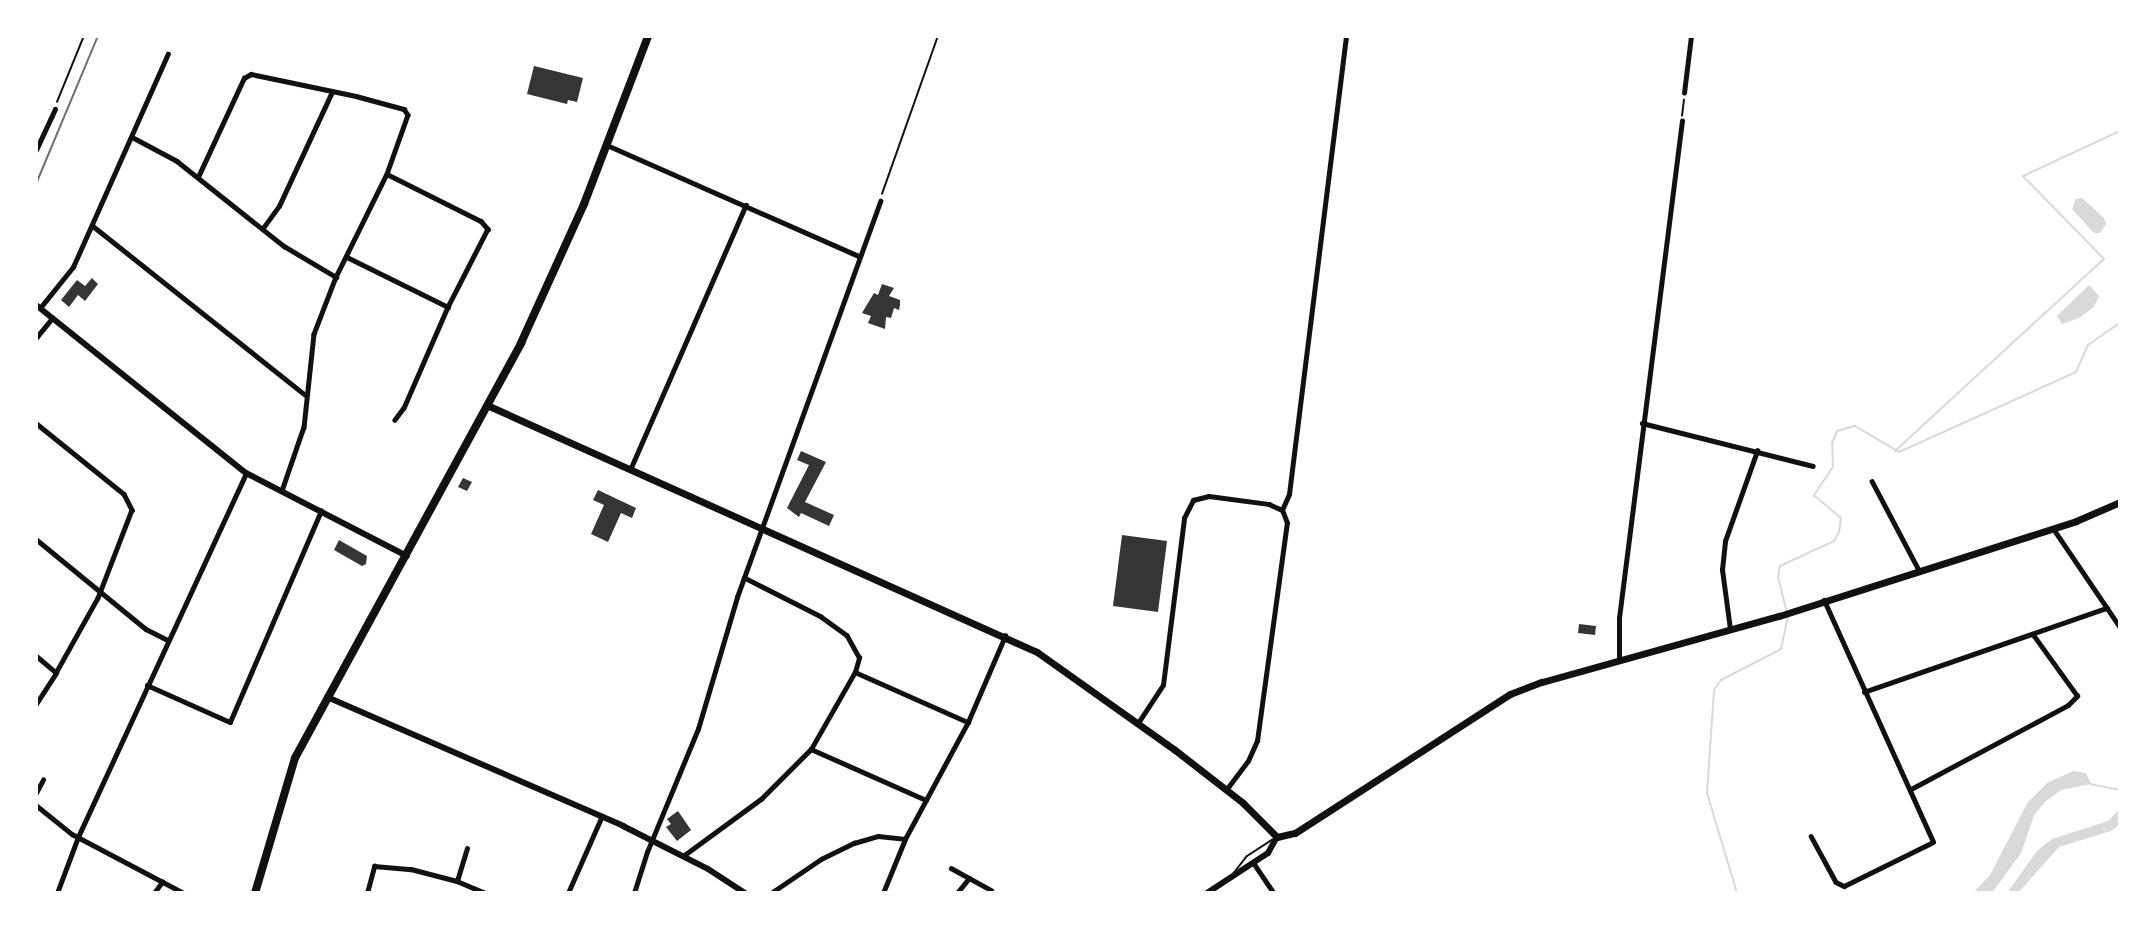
<!DOCTYPE html>
<style>
body{margin:0}
#map{position:relative;width:2156px;height:929px;overflow:hidden;background:#fff;font-family:"Asap Condensed",sans-serif}
div>[style]{position:absolute}
[style*='--x']{left:calc(var(--x)*1px);top:calc(var(--y)*1px);width:calc(var(--w)*1px);rotate:calc(var(--a)*1deg)}
.water>*{inset:0;background:#d9d9d9}
.stream>*{height:2px;margin:-1px;padding:0 1px;transform-origin:1px;border-radius:1px;background:#d9d9d9}
.building>*{inset:0;background:#353535}
.path>*{height:1.5px;margin:-0.75px;padding:0 0.75px;transform-origin:0.75px;border-radius:0.75px;background:#111}
.service>*{height:2px;margin:-1px;padding:0 1px;transform-origin:1px;border-radius:1px;background:#111}
.minor>*{height:4.5px;margin:-2.25px;padding:0 2.25px;transform-origin:2.25px;border-radius:2.25px;background:#111}
.tertiary>*{height:6px;margin:-3px;padding:0 3px;transform-origin:3px;border-radius:3px;background:#111}
.secondary>*{height:7px;margin:-3.5px;padding:0 3.5px;transform-origin:3.5px;border-radius:3.5px;background:#111}
.primary>*{height:8px;margin:-4px;padding:0 4px;transform-origin:4px;border-radius:4px;background:#111}
.rail>*{height:2px;margin:-1px;padding:0 1px;transform-origin:1px;border-radius:1px;background:#707070}
span{translate:-50% -50%;white-space:nowrap;text-align:center;line-height:1.15;-webkit-text-stroke:6px #fff;paint-order:stroke}
.frame{position:absolute;inset:0;border:38px solid #fff;pointer-events:none}
</style>
<div id="map">
<div class="water">
<div style="clip-path:polygon(2082px 198px,2104px 218px,2106px 224px,2100px 233px,2094px 233px,2072px 209px,2076px 199px)"></div>
<div style="clip-path:polygon(2089px 285px,2099px 296px,2094px 307px,2079px 318px,2062px 324px,2057px 316px)"></div>
<div style="clip-path:polygon(2073px 771px,2086px 773px,2091px 784px,2061px 790px,2046px 801px,2034px 815px,2021px 853px,1992px 893px,1973px 893px,1990px 875px,2028px 802px,2047px 783px)"></div>
<div style="clip-path:polygon(2120px 809px,2120px 824px,2111px 831px,2059px 847px,2018px 893px,2007px 893px,2037px 851px,2052px 839px,2108px 821px)"></div>
</div>
<div class="stream">
<div style="--x:1895;--y:451;--w:284;--a:-42.6"></div>
<div style="--x:2104;--y:259;--w:116;--a:-134.3"></div>
<div style="--x:2023;--y:176;--w:107;--a:-24.9"></div>
<div style="--x:2090;--y:784;--w:31;--a:11"></div>
<div style="--x:1737;--y:893;--w:104;--a:-106.7"></div>
<div style="--x:1707;--y:793;--w:103;--a:-86.1"></div>
<div style="--x:1714;--y:690;--w:12;--a:-55"></div>
<div style="--x:1721;--y:680;--w:68;--a:-27.3"></div>
<div style="--x:1781;--y:649;--w:33;--a:-78"></div>
<div style="--x:1788;--y:617;--w:41;--a:-104"></div>
<div style="--x:1778;--y:577;--w:11;--a:-80"></div>
<div style="--x:1780;--y:566;--w:60;--a:-24.8"></div>
<div style="--x:1834;--y:541;--w:10;--a:-61"></div>
<div style="--x:1839;--y:532;--w:14;--a:-82"></div>
<div style="--x:1841;--y:518;--w:35;--a:-140"></div>
<div style="--x:1814;--y:495;--w:34;--a:-56"></div>
<div style="--x:1833;--y:467;--w:24;--a:-92"></div>
<div style="--x:1832;--y:443;--w:13;--a:-67"></div>
<div style="--x:1837;--y:431;--w:19;--a:-16"></div>
<div style="--x:1855;--y:426;--w:51;--a:30.6"></div>
<div style="--x:1899;--y:452;--w:194;--a:-24.3"></div>
<div style="--x:2076;--y:372;--w:30;--a:-66"></div>
<div style="--x:2088;--y:345;--w:39;--a:-35"></div>
</div>
<div class="building">
<div style="clip-path:polygon(534px 66px,583px 78px,577px 102px,568px 100px,567px 104px,527px 94px)"></div>
<div style="clip-path:polygon(92px 278px,98px 284px,85px 301px,78px 295px,69px 307px,61px 300px,77px 280px,85px 286px)"></div>
<div style="clip-path:polygon(882px 284px,894px 288px,889px 296px,900px 300px,900px 305px,899px 310px,894px 308px,891px 318px,886px 317px,885px 329px,868px 323px,871px 316px,862px 313px,874px 293px,878px 295px)"></div>
<div style="clip-path:polygon(801px 451px,826px 462px,805px 502px,834px 515px,829px 526px,801px 513px,799px 517px,787px 508px,809px 465px,797px 460px)"></div>
<div style="clip-path:polygon(463px 478px,472px 482px,467px 491px,458px 487px)"></div>
<div style="clip-path:polygon(598px 490px,636px 508px,632px 518px,621px 513px,608px 542px,591px 534px,604px 505px,593px 500px)"></div>
<div style="clip-path:polygon(1122px 535px,1167px 541px,1158px 612px,1113px 606px)"></div>
<div style="clip-path:polygon(339px 540px,367px 556px,366px 564px,362px 566px,334px 550px)"></div>
<div style="clip-path:polygon(1579px 624px,1596px 626px,1595px 635px,1578px 633px)"></div>
<div style="clip-path:polygon(678px 811px,691px 830px,677px 841px,666px 827px,671px 824px,667px 819px)"></div>
</div>
<div class="path">
<div style="--x:57;--y:102;--w:71;--a:-67.8"></div>
<div style="--x:1682;--y:116;--w:16;--a:-83"></div>
<div style="--x:882;--y:194;--w:168;--a:-70.5"></div>
</div>
<div class="service">
<div style="--x:1232;--y:875;--w:24;--a:-52"></div>
<div style="--x:1247;--y:856;--w:30;--a:-33"></div>
</div>
<div class="minor">
<div style="--x:1684;--y:93;--w:57;--a:-83"></div>
<div style="--x:134;--y:138;--w:49;--a:28.1"></div>
<div style="--x:177;--y:161;--w:137;--a:38.5"></div>
<div style="--x:284;--y:246;--w:61;--a:30.8"></div>
<div style="--x:607;--y:145;--w:275;--a:23.8"></div>
<div style="--x:36;--y:150;--w:45;--a:-65.1"></div>
<div style="--x:387;--y:174;--w:105;--a:26.6"></div>
<div style="--x:481;--y:221;--w:11;--a:49"></div>
<div style="--x:488;--y:229;--w:88;--a:117.1"></div>
<div style="--x:448;--y:307;--w:110;--a:113.5"></div>
<div style="--x:404;--y:408;--w:15;--a:127"></div>
<div style="--x:198;--y:177;--w:109;--a:-65.1"></div>
<div style="--x:244;--y:78;--w:8;--a:-30"></div>
<div style="--x:251;--y:74;--w:107;--a:11.8"></div>
<div style="--x:356;--y:96;--w:50;--a:15.2"></div>
<div style="--x:404;--y:109;--w:7;--a:56"></div>
<div style="--x:408;--y:115;--w:63;--a:109.6"></div>
<div style="--x:387;--y:174;--w:115;--a:116.3"></div>
<div style="--x:336;--y:277;--w:61;--a:111.1"></div>
<div style="--x:314;--y:334;--w:94;--a:96.1"></div>
<div style="--x:304;--y:427;--w:68;--a:109"></div>
<div style="--x:93;--y:226;--w:270;--a:38.5"></div>
<div style="--x:263;--y:228;--w:27;--a:-54"></div>
<div style="--x:279;--y:206;--w:126;--a:-65.1"></div>
<div style="--x:347;--y:257;--w:113;--a:26.3"></div>
<div style="--x:40;--y:308;--w:53;--a:-51.2"></div>
<div style="--x:73;--y:267;--w:233;--a:-66"></div>
<div style="--x:36;--y:338;--w:26;--a:-51"></div>
<div style="--x:36;--y:423;--w:113;--a:38.9"></div>
<div style="--x:124;--y:494;--w:18;--a:63"></div>
<div style="--x:132;--y:510;--w:94;--a:111.1"></div>
<div style="--x:98;--y:598;--w:86;--a:119.2"></div>
<div style="--x:56;--y:673;--w:26;--a:-140"></div>
<div style="--x:1642;--y:423;--w:176;--a:14.1"></div>
<div style="--x:630;--y:470;--w:289;--a:-66.4"></div>
<div style="--x:1872;--y:481;--w:101;--a:62.2"></div>
<div style="--x:2053;--y:528;--w:120;--a:55.9"></div>
<div style="--x:36;--y:539;--w:142;--a:39.3"></div>
<div style="--x:146;--y:629;--w:25;--a:27"></div>
<div style="--x:1730;--y:629;--w:60;--a:-97.7"></div>
<div style="--x:1722;--y:570;--w:29;--a:-84"></div>
<div style="--x:1725;--y:541;--w:96;--a:-70.4"></div>
<div style="--x:1619;--y:660;--w:42;--a:-90"></div>
<div style="--x:1619;--y:618;--w:501;--a:-82.78"></div>
<div style="--x:855;--y:672;--w:124;--a:23.9"></div>
<div style="--x:147;--y:685;--w:91;--a:24"></div>
<div style="--x:230;--y:722;--w:230;--a:-66.7"></div>
<div style="--x:1864;--y:692;--w:257;--a:-19.1"></div>
<div style="--x:36;--y:704;--w:37;--a:-57"></div>
<div style="--x:1138;--y:723;--w:45;--a:-56.7"></div>
<div style="--x:1163;--y:685;--w:168;--a:-82.8"></div>
<div style="--x:1184;--y:518;--w:20;--a:-63"></div>
<div style="--x:1193;--y:500;--w:16;--a:-14"></div>
<div style="--x:1209;--y:496;--w:61;--a:7.6"></div>
<div style="--x:1269;--y:504;--w:14;--a:25"></div>
<div style="--x:811;--y:749;--w:126;--a:23.9"></div>
<div style="--x:1911;--y:789;--w:178;--a:-28.1"></div>
<div style="--x:2068;--y:705;--w:13;--a:-45"></div>
<div style="--x:2077;--y:696;--w:75;--a:-125.8"></div>
<div style="--x:1226;--y:790;--w:36;--a:-53"></div>
<div style="--x:1248;--y:761;--w:22;--a:-66"></div>
<div style="--x:1257;--y:741;--w:220;--a:-82.2"></div>
<div style="--x:1287;--y:523;--w:14;--a:-111"></div>
<div style="--x:1282;--y:510;--w:17;--a:-66"></div>
<div style="--x:1289;--y:494;--w:462;--a:-82.9"></div>
<div style="--x:36;--y:793;--w:15;--a:-62"></div>
<div style="--x:36;--y:805;--w:46;--a:38.9"></div>
<div style="--x:72;--y:834;--w:127;--a:27.8"></div>
<div style="--x:1811;--y:836;--w:52;--a:61.5"></div>
<div style="--x:1836;--y:882;--w:9;--a:27"></div>
<div style="--x:1844;--y:886;--w:99;--a:-26.3"></div>
<div style="--x:1933;--y:842;--w:265;--a:-114.3"></div>
<div style="--x:683;--y:856;--w:97;--a:-36.2"></div>
<div style="--x:761;--y:799;--w:71;--a:-45"></div>
<div style="--x:811;--y:749;--w:89;--a:-60.3"></div>
<div style="--x:855;--y:672;--w:15;--a:-74"></div>
<div style="--x:859;--y:658;--w:25;--a:-119"></div>
<div style="--x:847;--y:636;--w:32;--a:-144"></div>
<div style="--x:821;--y:617;--w:86;--a:-153.1"></div>
<div style="--x:1253;--y:862;--w:37;--a:56"></div>
<div style="--x:951;--y:868;--w:46;--a:28.8"></div>
<div style="--x:457;--y:881;--w:34;--a:-73"></div>
<div style="--x:57;--y:893;--w:60;--a:-69.4"></div>
<div style="--x:78;--y:837;--w:401;--a:-65.2"></div>
<div style="--x:154;--y:893;--w:14;--a:-54"></div>
<div style="--x:367;--y:893;--w:28;--a:-75"></div>
<div style="--x:374;--y:866;--w:37;--a:5"></div>
<div style="--x:411;--y:869;--w:48;--a:14.6"></div>
<div style="--x:457;--y:881;--w:30;--a:23"></div>
<div style="--x:568;--y:893;--w:84;--a:-66.2"></div>
<div style="--x:634;--y:893;--w:43;--a:-72.4"></div>
<div style="--x:647;--y:852;--w:133;--a:-67.5"></div>
<div style="--x:698;--y:729;--w:138;--a:-73.5"></div>
<div style="--x:737;--y:597;--w:421;--a:-70.1"></div>
<div style="--x:771;--y:893;--w:60;--a:-34.2"></div>
<div style="--x:821;--y:859;--w:37;--a:-26"></div>
<div style="--x:854;--y:843;--w:25;--a:-16"></div>
<div style="--x:878;--y:836;--w:27;--a:6"></div>
<div style="--x:883;--y:893;--w:58;--a:-67.8"></div>
<div style="--x:905;--y:839;--w:133;--a:-61.7"></div>
<div style="--x:968;--y:722;--w:94;--a:-66.7"></div>
<div style="--x:957;--y:893;--w:19;--a:-51"></div>
</div>
<div class="tertiary">
<div style="--x:36;--y:305;--w:269;--a:38.7"></div>
<div style="--x:246;--y:473;--w:181;--a:27.3"></div>
<div style="--x:327;--y:697;--w:323;--a:23.5"></div>
<div style="--x:623;--y:826;--w:95;--a:26.8"></div>
<div style="--x:708;--y:869;--w:44;--a:33"></div>
<div style="--x:1207;--y:893;--w:73;--a:-33.3"></div>
<div style="--x:1268;--y:853;--w:18;--a:-61"></div>
</div>
<div class="secondary">
<div style="--x:489;--y:406;--w:601;--a:24.18"></div>
<div style="--x:1037;--y:652;--w:169;--a:35.4"></div>
<div style="--x:1175;--y:750;--w:86;--a:37.9"></div>
<div style="--x:1243;--y:803;--w:48;--a:45"></div>
<div style="--x:1277;--y:837;--w:18;--a:-13"></div>
<div style="--x:1295;--y:833;--w:256;--a:-32.9"></div>
<div style="--x:1510;--y:694;--w:34;--a:-21"></div>
<div style="--x:1542;--y:682;--w:246;--a:-15.6"></div>
<div style="--x:1779;--y:616;--w:312;--a:-17.7"></div>
<div style="--x:2076;--y:521;--w:48;--a:-23.4"></div>
</div>
<div class="primary">
<div style="--x:255;--y:893;--w:141;--a:-73.5"></div>
<div style="--x:295;--y:758;--w:473;--a:-61.4"></div>
<div style="--x:521;--y:343;--w:153;--a:-65.6"></div>
<div style="--x:584;--y:204;--w:180;--a:-69.1"></div>
</div>
<div class="rail">
<div style="--x:36;--y:184;--w:160;--a:-67.3"></div>
</div>
<div class="frame"></div>
</div>
